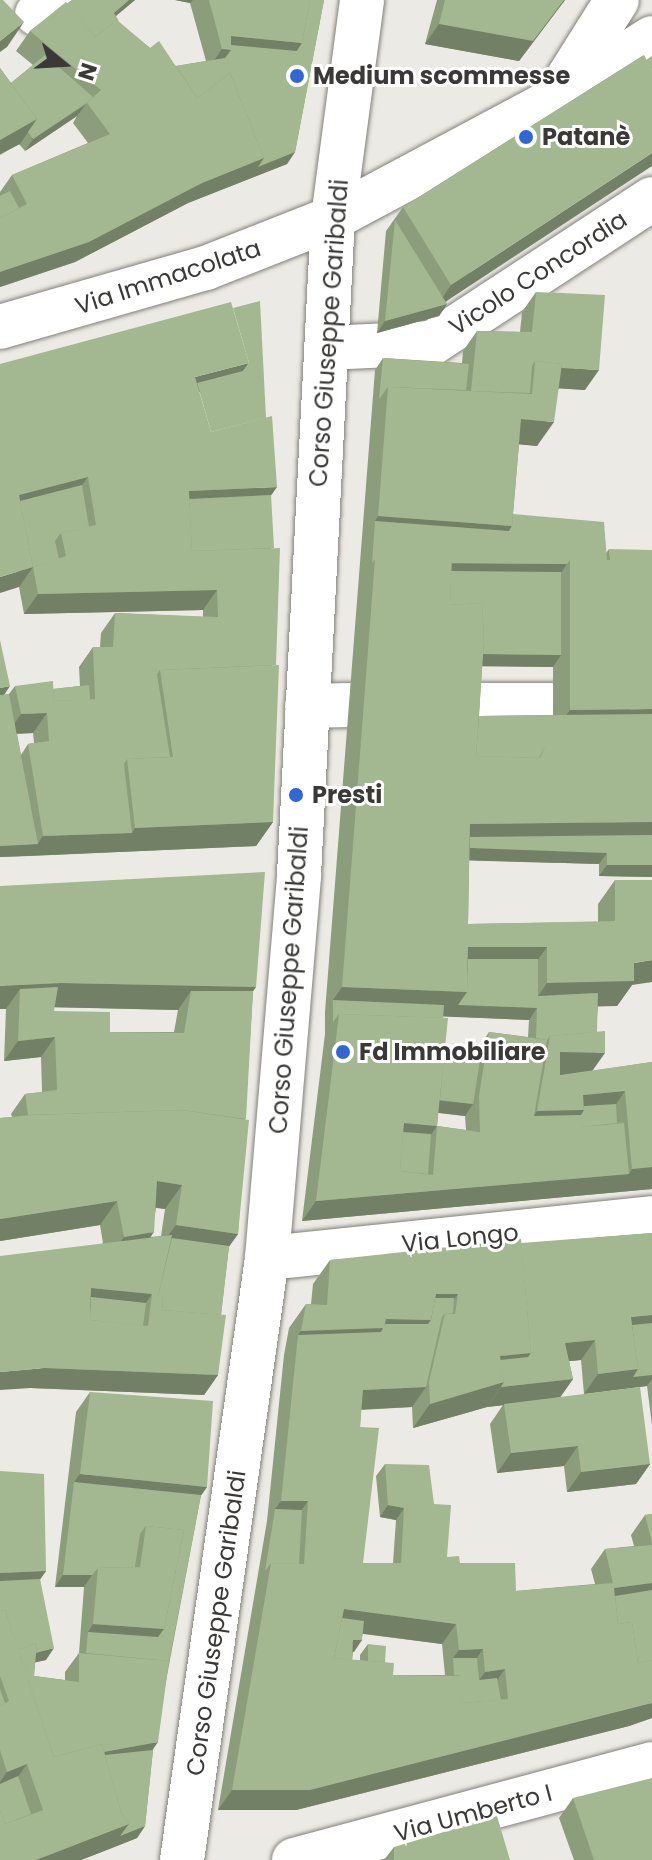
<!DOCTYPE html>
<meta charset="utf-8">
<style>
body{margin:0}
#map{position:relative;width:652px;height:1860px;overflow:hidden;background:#eceae4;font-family:Poppins,sans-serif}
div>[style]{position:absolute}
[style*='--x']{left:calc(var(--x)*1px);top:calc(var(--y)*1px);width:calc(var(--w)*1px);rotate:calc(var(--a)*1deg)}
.roads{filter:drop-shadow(0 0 2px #81807a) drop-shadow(0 0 2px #81807a)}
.minor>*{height:44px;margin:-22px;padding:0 22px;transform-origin:22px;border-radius:22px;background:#fff}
.wall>*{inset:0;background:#8c9d7c}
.shaded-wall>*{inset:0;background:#728065}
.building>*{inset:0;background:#a3b790}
.dots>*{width:22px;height:22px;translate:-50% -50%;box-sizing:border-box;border:4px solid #fff;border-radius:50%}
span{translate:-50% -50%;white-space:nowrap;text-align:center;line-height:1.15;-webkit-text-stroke:6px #fff;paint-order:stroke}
.poi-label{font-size:24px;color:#3a3937;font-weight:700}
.left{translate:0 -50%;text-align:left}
.street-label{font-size:24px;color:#3a3937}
.north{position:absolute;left:24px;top:24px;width:80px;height:80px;-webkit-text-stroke:6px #fff;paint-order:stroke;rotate:108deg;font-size:22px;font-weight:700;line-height:32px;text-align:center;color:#3a3937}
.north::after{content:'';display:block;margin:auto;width:28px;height:36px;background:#3a3937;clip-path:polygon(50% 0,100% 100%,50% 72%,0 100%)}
</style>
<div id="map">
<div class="roads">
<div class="minor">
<div style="--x:37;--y:14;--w:21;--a:-43"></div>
<div style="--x:566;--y:93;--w:102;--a:-32.6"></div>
<div style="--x:0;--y:327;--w:214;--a:-16"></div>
<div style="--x:206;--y:268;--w:136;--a:-21.5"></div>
<div style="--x:333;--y:218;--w:251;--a:-28.1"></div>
<div style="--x:554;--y:100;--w:118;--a:-57.8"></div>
<div style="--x:327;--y:348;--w:105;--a:-2.7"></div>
<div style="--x:432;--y:343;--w:263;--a:-33.2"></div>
<div style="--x:465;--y:705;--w:87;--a:0"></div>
<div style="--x:307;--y:706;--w:42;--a:-1.4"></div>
<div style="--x:267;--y:1258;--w:387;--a:-5.9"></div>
<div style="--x:182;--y:1860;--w:608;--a:-81.96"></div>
<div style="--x:267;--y:1258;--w:384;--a:-85.2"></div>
<div style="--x:299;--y:875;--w:658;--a:-87.04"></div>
<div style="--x:333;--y:218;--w:220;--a:-82.4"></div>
<div style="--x:294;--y:1860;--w:371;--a:-15"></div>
</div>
</div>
<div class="wall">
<div style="clip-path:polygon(72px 0,135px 0,116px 16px,118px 22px,150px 48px,176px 66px,206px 61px,190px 3px,175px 0,324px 0,295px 152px,287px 164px,188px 203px,75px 262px,0 287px,0 192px,12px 175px,88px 143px,73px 123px,77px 116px,25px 151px,19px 144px,0 155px,0 68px,11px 83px,33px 65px,16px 51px,30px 31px)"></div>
<div style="clip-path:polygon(437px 0,565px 0,519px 61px,425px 44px)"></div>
<div style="clip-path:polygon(644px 55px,446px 302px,447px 304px,439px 316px,377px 333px,386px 231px,403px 207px)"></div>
<div style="clip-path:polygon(evenodd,536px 292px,585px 390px,559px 388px,537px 446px,519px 444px,513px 514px,606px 553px,609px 549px,652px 877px,599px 876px,599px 864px,469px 860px,468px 924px,598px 922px,598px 904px,615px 880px,632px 985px,617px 1006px,598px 1006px,592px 1071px,652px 1062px,652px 1189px,302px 1221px,325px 1034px,325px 1012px,375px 370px,383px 358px,462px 363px,463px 351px,477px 331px,520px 332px,522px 312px,536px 292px,482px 666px,553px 667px,553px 715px,479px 716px,482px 666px,536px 292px,443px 1016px,529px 1020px,528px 1037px,489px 1032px,475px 1054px,444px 1052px,443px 1016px,536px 292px,438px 1113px,465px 1116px,466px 1130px,437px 1126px,438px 1113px)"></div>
<div style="clip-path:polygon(evenodd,0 364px,271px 495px,273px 822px,256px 846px,0 857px,4px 695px,9px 694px,15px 686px,53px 689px,80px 686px,79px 667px,93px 647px,100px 647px,101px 633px,115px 613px,203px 617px,203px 610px,24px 614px,19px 587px,0 364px,33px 733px,34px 743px,28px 744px,21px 755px,17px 734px,33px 733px)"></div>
<div style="clip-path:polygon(evenodd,0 886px,256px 987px,253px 991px,238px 1234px,229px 1246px,221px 1315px,218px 1375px,204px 1395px,31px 1388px,103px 1243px,100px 1225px,0 1241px,0 1118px,12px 1117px,11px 1114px,25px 1094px,42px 1092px,41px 1057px,4px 1061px,6px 1009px,0 886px,54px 1007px,178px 1010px,174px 1032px,110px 1032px,54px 1011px,54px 1007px,0 886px,156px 1208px,165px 1209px,161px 1236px,151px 1237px,156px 1208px)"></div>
<div style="clip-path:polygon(evenodd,652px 1233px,652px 1425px,647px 1386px,584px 1394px,581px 1360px,569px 1361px,573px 1379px,560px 1397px,650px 1464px,636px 1484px,567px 1492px,564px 1466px,497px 1473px,490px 1424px,503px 1405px,487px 1407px,413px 1428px,412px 1407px,361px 1410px,360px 1427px,363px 1563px,393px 1563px,396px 1520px,380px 1517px,376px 1476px,385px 1464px,434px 1504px,447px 1557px,516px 1591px,595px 1584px,591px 1569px,605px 1549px,634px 1546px,631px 1535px,645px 1515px,652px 1514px,652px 1718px,629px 1726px,296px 1810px,218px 1810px,267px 1521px,284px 1355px,289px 1328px,306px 1304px,311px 1304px,313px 1284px,330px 1260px,652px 1233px,363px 1634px,442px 1644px,445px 1675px,393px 1675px,385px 1662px,368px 1644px,360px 1655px,360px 1660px,352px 1660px,353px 1652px,363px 1634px)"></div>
<div style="clip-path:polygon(90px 1392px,207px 1487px,201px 1495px,153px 1750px,145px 1826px,137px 1838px,81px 1860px,0 1860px,0 1471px,46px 1571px,40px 1579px,46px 1660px,35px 1662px,34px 1676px,65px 1680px,65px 1672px,79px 1653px,84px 1587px,55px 1587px,76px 1412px)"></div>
<div style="clip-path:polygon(573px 1798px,652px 1860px,574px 1860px,559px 1818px)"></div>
<div style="clip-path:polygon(394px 1847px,510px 1860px,384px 1860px)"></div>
</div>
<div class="shaded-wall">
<div style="clip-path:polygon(129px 0,135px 0,106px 24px,114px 13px)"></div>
<div style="clip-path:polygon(175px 0,193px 0,190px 3px)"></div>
<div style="clip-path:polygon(565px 0,519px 61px,425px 44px,439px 24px)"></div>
<div style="clip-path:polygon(24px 22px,7px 47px,0 52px,0 41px)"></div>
<div style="clip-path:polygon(231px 36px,302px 43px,288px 63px,208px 69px)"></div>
<div style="clip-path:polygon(86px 104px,77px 116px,25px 151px,33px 139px)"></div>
<div style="clip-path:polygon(37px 119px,20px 144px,0 154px,0 140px)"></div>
<div style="clip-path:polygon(295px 152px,287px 164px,188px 203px,75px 262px,0 287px,0 272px,202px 183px,264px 158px)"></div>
<div style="clip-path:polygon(652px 153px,652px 166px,439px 306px,447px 304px,439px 316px,377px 333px,385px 321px,436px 307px,451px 285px)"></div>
<div style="clip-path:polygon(249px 363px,235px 383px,192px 394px,195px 377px)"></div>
<div style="clip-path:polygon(535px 366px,599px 370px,585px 390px,533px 387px)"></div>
<div style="clip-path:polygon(521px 419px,554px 422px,537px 446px,504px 443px)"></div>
<div style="clip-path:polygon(88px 477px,74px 496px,13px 503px,19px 495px)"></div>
<div style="clip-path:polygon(277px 487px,263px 507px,184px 510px,189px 491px)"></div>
<div style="clip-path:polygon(378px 516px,512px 526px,495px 551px,375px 521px)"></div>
<div style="clip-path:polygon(375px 563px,567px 564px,553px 584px)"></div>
<div style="clip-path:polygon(33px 567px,19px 587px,0 593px,0 577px)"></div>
<div style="clip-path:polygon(217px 590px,203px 610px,24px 614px,38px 594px)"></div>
<div style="clip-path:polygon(475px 654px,561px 655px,553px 667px,467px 666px)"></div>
<div style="clip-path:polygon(10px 686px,0 701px,0 688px)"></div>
<div style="clip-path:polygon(652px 709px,652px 733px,553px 734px,570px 710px)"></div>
<div style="clip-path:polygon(47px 713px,33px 733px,7px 734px,21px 714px)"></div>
<div style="clip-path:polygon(273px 822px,256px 846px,29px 856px,43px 836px,132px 833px,135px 828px)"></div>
<div style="clip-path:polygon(652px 822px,652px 847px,607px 853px,599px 864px,452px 860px,470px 824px)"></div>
<div style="clip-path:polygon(38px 844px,29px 856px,0 857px,0 846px)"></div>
<div style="clip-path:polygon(607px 865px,652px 865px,652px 877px,599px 876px)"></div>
<div style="clip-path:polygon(468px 947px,547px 947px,530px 971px,459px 971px)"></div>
<div style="clip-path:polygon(652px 960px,652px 982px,632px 985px,617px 1006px,530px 1008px,547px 983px,634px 963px)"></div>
<div style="clip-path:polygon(61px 983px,256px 987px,239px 1011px,191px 991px,178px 1010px,44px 1007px,20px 989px,6px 1009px,0 1009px,0 986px)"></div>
<div style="clip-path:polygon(342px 987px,467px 992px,537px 1008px,529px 1020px,333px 1012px,333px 1000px)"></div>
<div style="clip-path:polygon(55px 1037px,41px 1057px,4px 1061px,18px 1041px)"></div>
<div style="clip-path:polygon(548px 1047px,605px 1053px,588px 1077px,543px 1077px)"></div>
<div style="clip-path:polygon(625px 1091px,608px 1116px,520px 1136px,537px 1111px,583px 1095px)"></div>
<div style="clip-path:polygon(433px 1100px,473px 1104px,465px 1116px,425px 1111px)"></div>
<div style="clip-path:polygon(404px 1123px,437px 1126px,423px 1146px,398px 1132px)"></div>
<div style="clip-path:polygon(652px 1167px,652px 1189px,302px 1221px,316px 1201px,629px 1174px,632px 1169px)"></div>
<div style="clip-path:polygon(157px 1181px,182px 1185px,165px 1209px,140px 1205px)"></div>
<div style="clip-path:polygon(117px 1201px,100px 1225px,0 1241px,0 1219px)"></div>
<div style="clip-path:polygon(176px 1225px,238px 1234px,221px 1258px,167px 1237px)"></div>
<div style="clip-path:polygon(154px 1232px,137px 1256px,107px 1262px,124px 1237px)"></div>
<div style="clip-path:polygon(91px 1288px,152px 1294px,138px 1314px,85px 1309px)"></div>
<div style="clip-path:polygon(436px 1294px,458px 1294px,440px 1318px,429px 1318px)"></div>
<div style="clip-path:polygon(652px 1315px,652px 1334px,627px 1336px,631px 1317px)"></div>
<div style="clip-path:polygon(386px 1319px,431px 1320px,414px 1344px,298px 1335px,301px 1331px)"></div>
<div style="clip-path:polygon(595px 1340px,581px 1360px,551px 1363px,565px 1343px)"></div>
<div style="clip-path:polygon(531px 1353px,514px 1377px,497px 1360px,500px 1356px)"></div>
<div style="clip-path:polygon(45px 1368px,218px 1375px,204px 1395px,31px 1388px,0 1390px,0 1372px)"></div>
<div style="clip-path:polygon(638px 1369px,652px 1375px,652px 1379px,647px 1386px,584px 1394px,598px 1374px)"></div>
<div style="clip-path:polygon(573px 1379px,559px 1399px,487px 1407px,501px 1387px)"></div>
<div style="clip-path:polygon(504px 1382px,487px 1407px,413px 1428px,430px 1404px)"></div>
<div style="clip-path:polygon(426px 1387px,412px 1407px,349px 1410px,363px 1390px)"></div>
<div style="clip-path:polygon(578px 1446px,564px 1466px,497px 1473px,511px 1453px)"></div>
<div style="clip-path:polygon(650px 1464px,636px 1484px,567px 1492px,581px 1472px)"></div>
<div style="clip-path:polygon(80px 1474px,207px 1487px,193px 1507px,74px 1482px)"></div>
<div style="clip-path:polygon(281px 1501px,308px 1501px,294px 1521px,275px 1509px)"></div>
<div style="clip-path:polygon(388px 1505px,404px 1508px,396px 1520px,380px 1517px)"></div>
<div style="clip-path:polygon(46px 1571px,32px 1591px,0 1592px,0 1573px)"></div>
<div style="clip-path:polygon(63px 1575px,92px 1575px,84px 1587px,55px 1587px)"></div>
<div style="clip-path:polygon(652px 1583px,652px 1600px,609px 1597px,614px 1588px)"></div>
<div style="clip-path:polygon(344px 1609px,456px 1624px,442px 1644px,336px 1630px)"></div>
<div style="clip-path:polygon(93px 1624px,164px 1629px,150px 1649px,88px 1632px)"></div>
<div style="clip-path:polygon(353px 1640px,362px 1640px,354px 1652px,345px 1651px)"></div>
<div style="clip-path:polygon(54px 1648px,46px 1660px,20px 1666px,17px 1657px)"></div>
<div style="clip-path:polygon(483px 1649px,469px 1669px,453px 1658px,459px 1650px)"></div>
<div style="clip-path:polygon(505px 1669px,491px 1689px,471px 1692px,485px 1672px)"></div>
<div style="clip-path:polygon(652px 1703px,652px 1718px,629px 1726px,296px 1810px,218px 1810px,232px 1790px)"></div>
<div style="clip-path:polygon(158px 1742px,144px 1762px,51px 1761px)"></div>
<div style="clip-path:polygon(27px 1764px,10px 1788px,0 1792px,0 1782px,7px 1772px)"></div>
<div style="clip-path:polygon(129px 1824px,112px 1848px,81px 1860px,36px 1860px)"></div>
<div style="clip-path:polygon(145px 1826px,137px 1838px,112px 1848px,120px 1836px)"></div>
</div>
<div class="building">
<div style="clip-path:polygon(0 0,3px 0,24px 22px,0 41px)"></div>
<div style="clip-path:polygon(72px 0,129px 0,114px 13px,119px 21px,117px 20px,95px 37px,67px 4px)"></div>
<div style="clip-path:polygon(209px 0,310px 0,302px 43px,231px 36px,231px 50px,222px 49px)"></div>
<div style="clip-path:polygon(310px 0,324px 0,295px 152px,258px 167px,264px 158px,230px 73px,197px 98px,176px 66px,225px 58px,231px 50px,231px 45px,297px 51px,302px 43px)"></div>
<div style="clip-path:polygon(445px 0,564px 0,533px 41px,439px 24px)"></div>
<div style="clip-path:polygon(66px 2px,95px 37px,117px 20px,150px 48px,159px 41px,197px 98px,230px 73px,264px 158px,202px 183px,89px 242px,0 272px,0 218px,27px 204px,12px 175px,110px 134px,87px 103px,101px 90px,30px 31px)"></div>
<div style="clip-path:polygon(45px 55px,93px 97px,87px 103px,33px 139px,28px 132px,37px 119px,11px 83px)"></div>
<div style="clip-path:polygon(644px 55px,652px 70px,652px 153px,451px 285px,403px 207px)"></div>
<div style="clip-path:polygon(652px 56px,652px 70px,646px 60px)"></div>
<div style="clip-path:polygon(0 68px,37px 119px,0 140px)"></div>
<div style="clip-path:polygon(10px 191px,19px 208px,0 218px,0 196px)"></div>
<div style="clip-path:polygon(395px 220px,447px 304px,385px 321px)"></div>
<div style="clip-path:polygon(536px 292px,605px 295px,599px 370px,562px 368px,562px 364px,535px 361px,532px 366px,530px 393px,471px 391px,477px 331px,532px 332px)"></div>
<div style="clip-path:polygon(260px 301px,266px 418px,211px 432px,197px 383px,243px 371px,249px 363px,233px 308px)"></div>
<div style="clip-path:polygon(evenodd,231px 302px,249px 363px,195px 377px,211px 432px,272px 416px,277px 487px,189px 491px,192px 551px,280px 548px,276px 665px,160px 670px,157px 674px,170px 757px,127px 759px,124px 764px,132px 833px,43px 836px,28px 744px,49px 741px,47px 713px,21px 714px,15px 686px,53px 681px,54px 701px,95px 699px,93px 647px,113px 647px,115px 613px,218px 617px,217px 590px,38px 594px,33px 567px,0 577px,0 364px,231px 302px,88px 477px,96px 525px,61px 533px,66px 556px,33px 567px,19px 495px,88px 477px)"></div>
<div style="clip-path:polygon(383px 358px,469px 364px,466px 390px,388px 387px,379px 399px)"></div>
<div style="clip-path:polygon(535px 361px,562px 364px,554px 422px,521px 419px,512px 526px,378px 516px,388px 387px,532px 394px)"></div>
<div style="clip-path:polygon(82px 485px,89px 527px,61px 533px,55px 541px,59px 559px,33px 567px,20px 501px)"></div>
<div style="clip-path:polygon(271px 495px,274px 548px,192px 551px,189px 499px)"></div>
<div style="clip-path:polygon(513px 514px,604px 522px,607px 560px,570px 560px,567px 564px,452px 563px,452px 559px,375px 559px,372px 563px,375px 521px,509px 531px,512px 526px)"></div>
<div style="clip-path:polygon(609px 549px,652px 550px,652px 709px,570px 710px,570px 560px,610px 560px)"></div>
<div style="clip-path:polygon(375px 559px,452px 559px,450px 605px,482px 603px,484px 642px,476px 756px,540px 758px,545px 746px,652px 746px,652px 822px,470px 824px,468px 924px,615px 921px,615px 880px,652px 880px,652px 960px,634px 963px,634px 981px,547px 983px,547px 947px,468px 947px,467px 992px,342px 987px)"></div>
<div style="clip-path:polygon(451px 571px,561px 572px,561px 655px,483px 654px,484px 642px,482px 603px,450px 605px)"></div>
<div style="clip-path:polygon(0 640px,10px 686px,0 688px)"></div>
<div style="clip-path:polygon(279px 665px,273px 822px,135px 828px,127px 759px,173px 757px,160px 670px)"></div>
<div style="clip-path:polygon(89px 685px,90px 700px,54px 701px,53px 689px)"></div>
<div style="clip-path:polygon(9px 694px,38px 844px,0 846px,0 695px)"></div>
<div style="clip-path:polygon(652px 714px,652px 746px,545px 746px,539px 758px,476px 756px,479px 716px)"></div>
<div style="clip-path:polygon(652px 835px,652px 865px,607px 865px,607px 853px,470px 848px,470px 837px)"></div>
<div style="clip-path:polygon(265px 872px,256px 987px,61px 983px,0 986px,0 886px)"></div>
<div style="clip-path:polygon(468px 959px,538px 959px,538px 996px,598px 993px,597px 1032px,550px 1036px,547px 1040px,536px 1038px,537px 1008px,458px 1005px,467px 992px)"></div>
<div style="clip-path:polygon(58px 987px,54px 1011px,110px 1012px,110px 1032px,184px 1033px,191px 991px,253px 991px,246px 1119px,182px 1110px,28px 1115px,25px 1094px,57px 1090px,55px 1037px,18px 1041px,20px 989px)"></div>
<div style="clip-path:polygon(333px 1000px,444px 1005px,443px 1018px,339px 1014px,333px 1022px)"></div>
<div style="clip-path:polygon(evenodd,339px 1014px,448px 1018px,437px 1126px,480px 1132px,479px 1096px,489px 1032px,547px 1040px,534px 1116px,581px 1115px,581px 1127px,624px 1123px,629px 1174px,316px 1201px,339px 1014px,404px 1123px,437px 1126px,433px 1175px,400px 1171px,404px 1123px)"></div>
<div style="clip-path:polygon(605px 1031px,605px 1053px,560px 1052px,560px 1075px,652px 1062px,652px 1167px,632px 1169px,625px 1091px,583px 1095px,584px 1110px,537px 1111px,550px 1036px)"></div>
<div style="clip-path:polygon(444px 1052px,481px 1054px,473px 1104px,440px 1100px)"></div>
<div style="clip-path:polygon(616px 1104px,617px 1123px,581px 1127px,581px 1115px,584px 1110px,584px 1106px)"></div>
<div style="clip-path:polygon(182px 1110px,249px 1120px,238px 1234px,176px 1225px,182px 1185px,157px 1181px,154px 1232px,124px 1237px,117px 1201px,0 1219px,0 1118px,31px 1115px)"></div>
<div style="clip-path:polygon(403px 1132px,431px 1134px,428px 1174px,400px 1171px)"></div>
<div style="clip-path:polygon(652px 1233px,652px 1315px,631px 1317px,638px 1369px,598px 1374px,595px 1340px,565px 1343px,573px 1379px,501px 1387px,504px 1382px,500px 1360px,528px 1357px,531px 1353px,521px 1243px)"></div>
<div style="clip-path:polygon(evenodd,172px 1235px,158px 1296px,163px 1296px,162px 1310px,226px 1315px,218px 1375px,45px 1368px,0 1372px,0 1256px,172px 1235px,91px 1288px,152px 1294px,148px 1326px,90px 1320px,91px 1288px)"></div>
<div style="clip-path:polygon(172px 1238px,229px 1246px,221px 1315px,162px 1310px,163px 1296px,158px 1296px)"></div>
<div style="clip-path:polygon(521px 1239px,531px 1353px,500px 1356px,504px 1382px,430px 1404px,429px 1382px,445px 1313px,455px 1314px,458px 1294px,436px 1294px,431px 1320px,386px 1319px,384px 1328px,301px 1331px,306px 1304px,327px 1305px,330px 1260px)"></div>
<div style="clip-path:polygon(91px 1297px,146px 1303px,143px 1326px,90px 1320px)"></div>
<div style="clip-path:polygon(evenodd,435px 1298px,454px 1298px,453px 1313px,445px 1313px,442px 1317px,426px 1387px,363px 1390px,360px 1427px,379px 1428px,363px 1563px,515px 1563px,516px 1591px,613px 1583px,605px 1549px,652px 1545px,652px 1583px,614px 1588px,618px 1624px,632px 1622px,638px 1663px,652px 1660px,652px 1703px,310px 1790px,232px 1790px,271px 1563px,304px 1564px,308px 1501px,281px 1501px,298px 1335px,381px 1332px,385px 1324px,428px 1324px,431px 1320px,435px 1298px,344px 1609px,456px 1624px,459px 1650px,483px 1649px,485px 1672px,505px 1669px,508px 1699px,461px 1703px,461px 1676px,393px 1675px,394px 1663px,334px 1658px,344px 1609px)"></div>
<div style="clip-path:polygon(652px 1323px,652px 1375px,633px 1377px,638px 1369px,632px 1325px)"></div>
<div style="clip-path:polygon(640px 1387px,650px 1464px,581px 1472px,578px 1446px,511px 1453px,504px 1404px)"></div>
<div style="clip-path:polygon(90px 1392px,213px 1401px,207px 1487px,80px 1474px)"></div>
<div style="clip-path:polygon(385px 1464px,429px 1465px,434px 1504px,451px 1505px,447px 1557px,459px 1556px,460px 1563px,401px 1563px,404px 1508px,388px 1505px)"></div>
<div style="clip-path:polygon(0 1471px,44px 1474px,46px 1571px,0 1573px)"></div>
<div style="clip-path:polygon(74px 1482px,201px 1495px,168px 1667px,169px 1661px,86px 1653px,88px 1632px,158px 1637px,164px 1629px,184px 1530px,146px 1526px,140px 1534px,135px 1567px,98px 1568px,92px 1575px,63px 1575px)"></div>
<div style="clip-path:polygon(275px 1509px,302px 1510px,299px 1564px,271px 1563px,265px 1571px)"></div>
<div style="clip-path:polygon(652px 1514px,652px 1543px,645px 1515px)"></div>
<div style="clip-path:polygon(146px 1526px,184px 1530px,164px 1629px,93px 1624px,98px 1568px,140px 1567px)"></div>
<div style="clip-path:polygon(40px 1579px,54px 1648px,36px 1653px,37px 1643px,18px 1650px,5px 1610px,0 1611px,0 1581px)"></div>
<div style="clip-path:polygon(652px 1590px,652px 1660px,638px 1663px,632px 1622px,618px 1624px,615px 1596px)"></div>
<div style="clip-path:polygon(5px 1610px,54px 1757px,102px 1744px,121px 1812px,129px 1824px,36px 1860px,0 1860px,0 1810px,5px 1824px,43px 1810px,27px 1764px,7px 1772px,0 1750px,0 1706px,9px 1701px,0 1676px,0 1611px)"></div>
<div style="clip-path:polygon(342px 1618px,364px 1621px,362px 1640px,353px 1640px,352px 1660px,334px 1658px)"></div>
<div style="clip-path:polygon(37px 1643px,34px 1676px,79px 1682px,79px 1653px,169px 1661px,158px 1742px,104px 1752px,102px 1744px,54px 1757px,18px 1650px)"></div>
<div style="clip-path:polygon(368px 1644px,386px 1646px,385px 1662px,368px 1661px)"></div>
<div style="clip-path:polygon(453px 1658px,477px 1658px,479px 1680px,497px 1678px,501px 1700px,461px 1703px,461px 1676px,454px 1675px)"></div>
<div style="clip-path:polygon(0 1689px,5px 1703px,0 1706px)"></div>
<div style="clip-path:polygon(153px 1750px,145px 1826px,120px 1836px,129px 1824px,121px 1812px,105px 1755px)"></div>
<div style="clip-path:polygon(18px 1776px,31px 1814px,5px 1824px,0 1810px,0 1784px)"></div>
<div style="clip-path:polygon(652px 1778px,652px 1860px,594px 1860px,573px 1798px)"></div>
<div style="clip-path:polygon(497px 1816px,510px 1860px,394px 1860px,394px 1847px)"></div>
</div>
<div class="dots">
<div style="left:297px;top:76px;background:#3166d5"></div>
<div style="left:526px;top:137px;background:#3166d5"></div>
<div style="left:296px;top:795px;background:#3166d5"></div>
<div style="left:343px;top:1052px;background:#3166d5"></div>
</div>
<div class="poi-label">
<span class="left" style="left:313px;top:76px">Medium scommesse</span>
<span class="left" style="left:542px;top:137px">Patanè</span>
<span class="left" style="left:312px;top:795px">Presti</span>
<span class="left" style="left:359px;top:1052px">Fd Immobiliare</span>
</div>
<div class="street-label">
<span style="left:538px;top:273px;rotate:-33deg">Vicolo Concordia</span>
<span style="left:168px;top:277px;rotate:-18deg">Via Immacolata</span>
<span style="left:329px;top:333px;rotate:-86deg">Corso Giuseppe Garibaldi</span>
<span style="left:289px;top:980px;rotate:-86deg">Corso Giuseppe Garibaldi</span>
<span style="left:460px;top:1238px;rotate:-6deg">Via Longo</span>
<span style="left:216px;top:1623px;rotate:-82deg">Corso Giuseppe Garibaldi</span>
<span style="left:473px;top:1813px;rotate:-15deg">Via Umberto I</span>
</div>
<div class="north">N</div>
</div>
